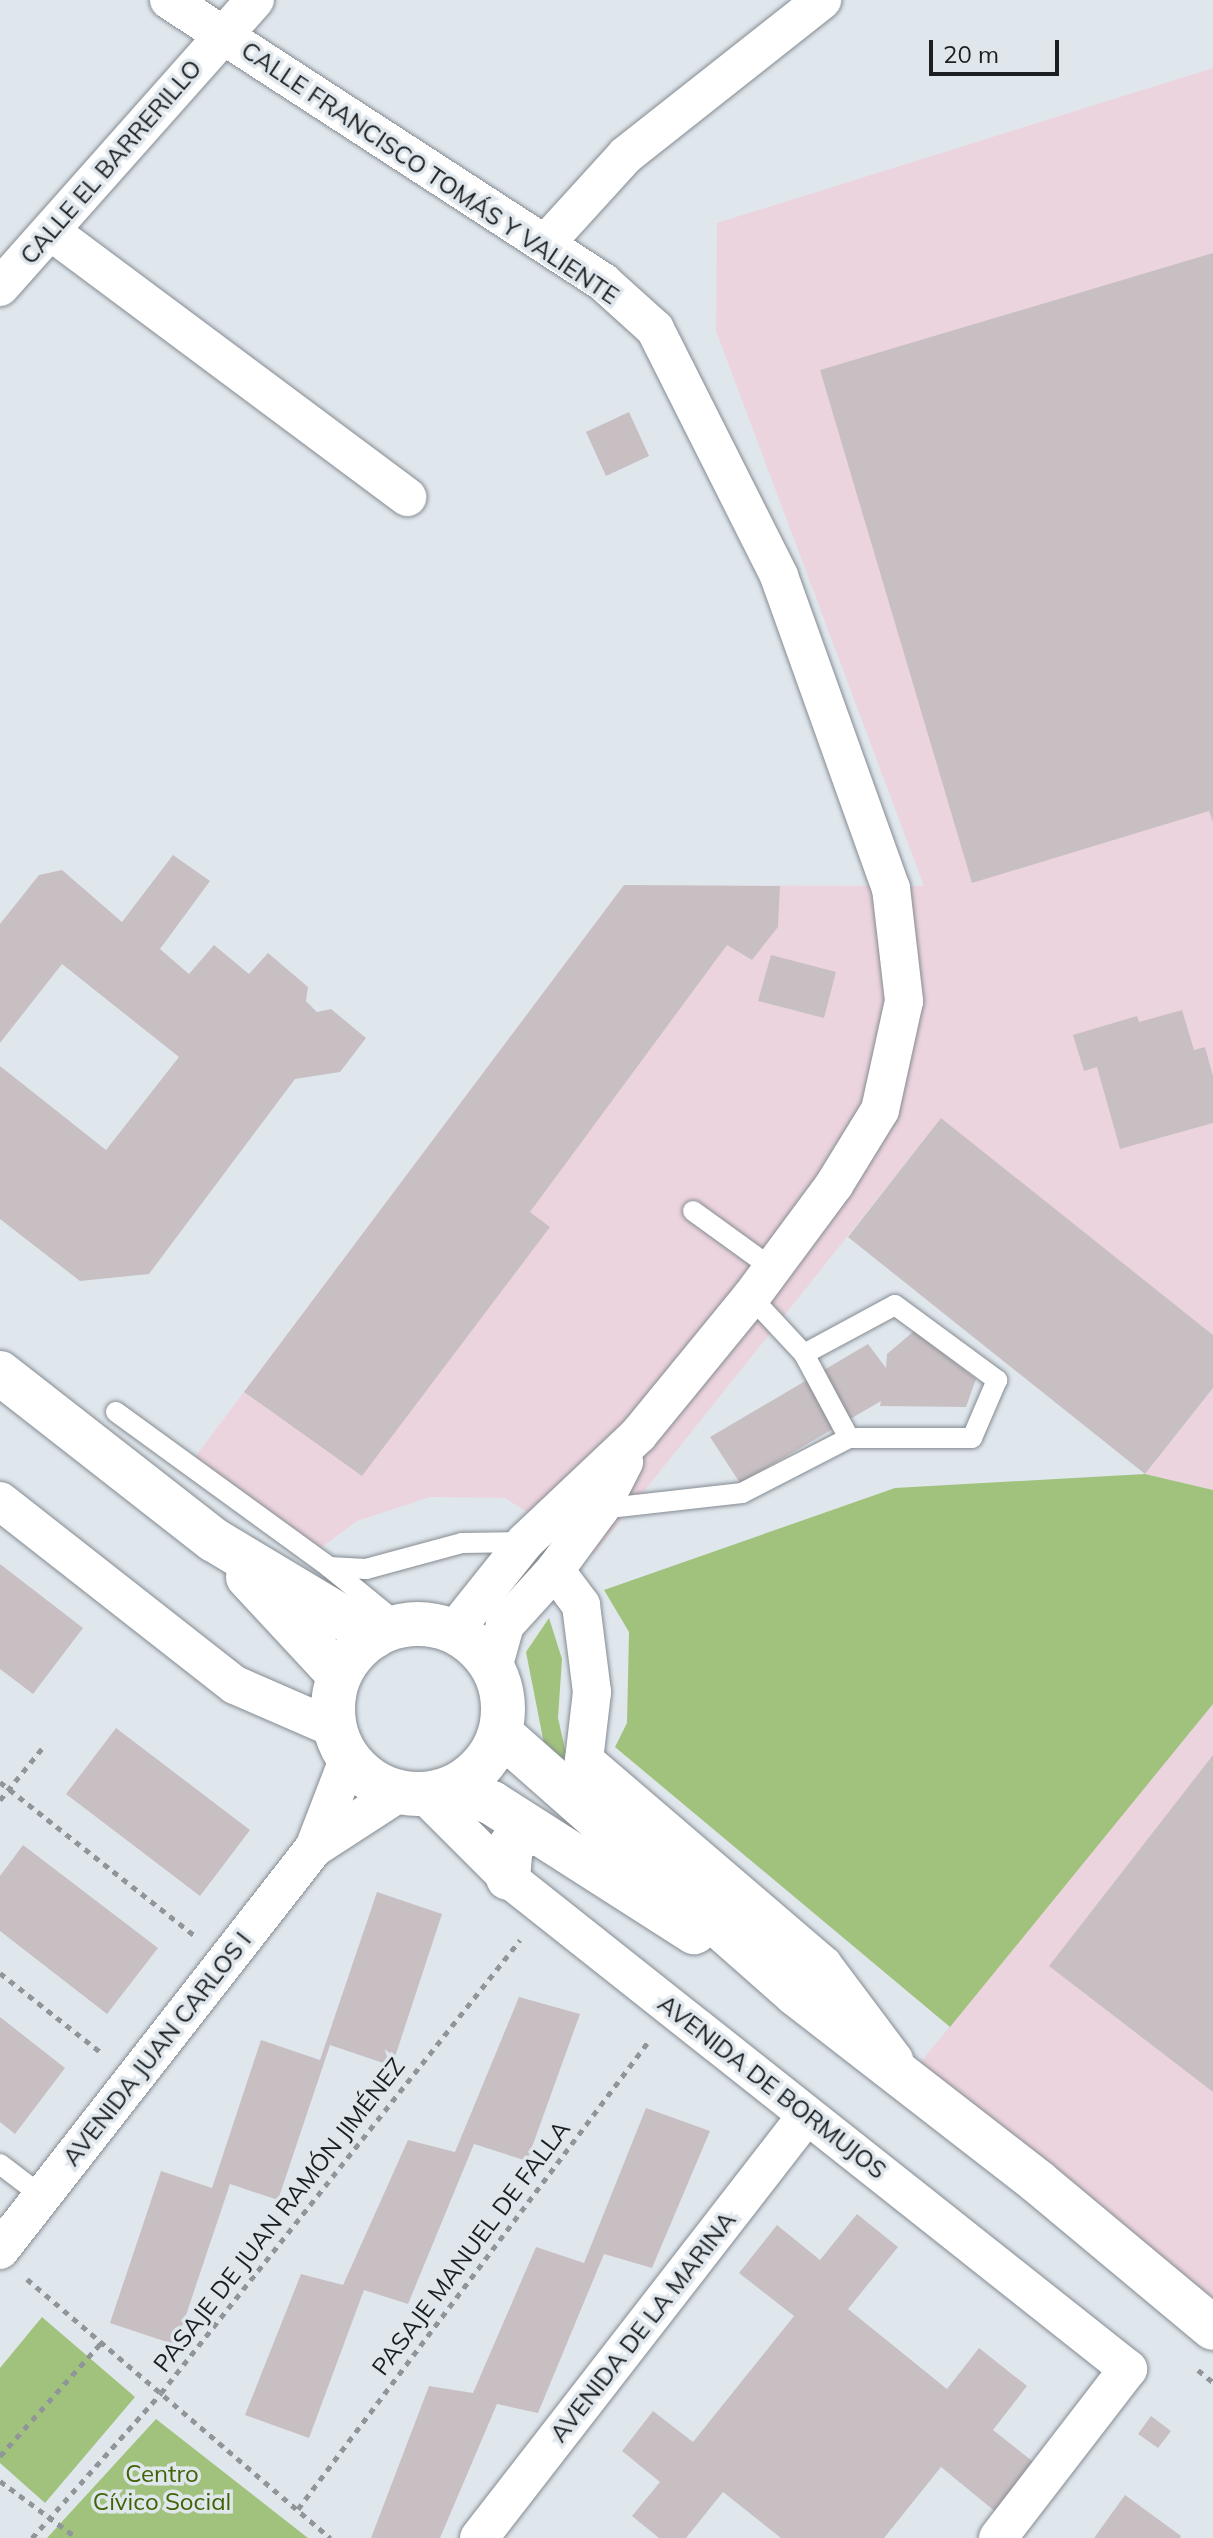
<!DOCTYPE html>
<meta charset="utf-8">
<style>
body{margin:0}
#map{position:relative;width:1213px;height:2538px;overflow:hidden;background:#dfe7ed;font-family:Mulish,sans-serif}
div>[style]{position:absolute}
[style*='--x']{left:calc(var(--x)*1px);top:calc(var(--y)*1px);width:calc(var(--w)*1px);rotate:calc(var(--a)*1deg)}
.commercial>*{inset:0;background:#ecd4de}
.green>*{inset:0;background:#a1c27d}
.building>*{inset:0;background:#c8bfc3}
.path>*{height:5px;margin-top:-2.5px;transform-origin:0;background:repeating-linear-gradient(90deg,#8f9599 0 6px,transparent 0 12px)}
.roads{filter:drop-shadow(0 0 2px #858b91) drop-shadow(0 0 2px #858b91)}
.lane>*{height:20px;margin:-10px;padding:0 10px;transform-origin:10px;border-radius:10px;background:#fff}
.street>*{height:38px;margin:-19px;padding:0 19px;transform-origin:19px;border-radius:19px;background:#fff}
.secondary>*{height:44px;margin:-22px;padding:0 22px;transform-origin:22px;border-radius:22px;background:#fff}
.secondary>.ring{margin:-22px;padding:0;box-sizing:content-box;background:none;border:44px solid #fff;border-radius:50%}
span{translate:-50% -50%;white-space:nowrap;text-align:center;line-height:1.15;-webkit-text-stroke:7px #dfe7ed;paint-order:stroke}
.street-label{font-size:24px;color:#1c1f21}
.park-label{font-size:24px;color:#416406}
.scale{position:absolute;left:929px;top:40px;width:130px;height:36px;box-sizing:border-box;border:4px solid #1c1f21;border-top:0;padding-left:10px;font-size:24px;line-height:28px;white-space:nowrap;color:#1c1f21;-webkit-text-stroke:6px #dfe7ed;paint-order:stroke}
</style>
<div id="map">
<div class="commercial">
<div style="clip-path:polygon(1213px 68px,1213px 1335px,941px 1119px,594px 1554px,505px 1498px,430px 1497px,357px 1521px,306px 1559px,189px 1465px,624px 885px,924px 886px,716px 331px,717px 223px)"></div>
<div style="clip-path:polygon(1213px 1388px,1213px 1490px,1145px 1474px)"></div>
<div style="clip-path:polygon(1213px 1704px,1213px 2297px,915px 2069px)"></div>
</div>
<div class="green">
<div style="clip-path:polygon(1145px 1474px,1213px 1490px,1213px 1704px,950px 2027px,615px 1747px,627px 1723px,629px 1632px,604px 1590px,895px 1488px)"></div>
<div style="clip-path:polygon(549px 1618px,562px 1659px,558px 1718px,568px 1762px,546px 1754px,526px 1652px)"></div>
<div style="clip-path:polygon(42px 2317px,135px 2397px,45px 2503px,0 2463px,0 2368px)"></div>
<div style="clip-path:polygon(156px 2419px,308px 2538px,47px 2538px)"></div>
</div>
<div class="building">
<div style="clip-path:polygon(1213px 253px,1213px 822px,1209px 811px,972px 883px,820px 370px)"></div>
<div style="clip-path:polygon(629px 412px,649px 456px,606px 476px,586px 432px)"></div>
<div style="clip-path:polygon(173px 855px,210px 881px,160px 949px,189px 974px,214px 945px,249px 974px,268px 953px,308px 987px,306px 1001px,317px 1012px,331px 1009px,366px 1038px,340px 1072px,295px 1079px,149px 1274px,80px 1281px,0 1219px,0 1066px,106px 1150px,179px 1057px,62px 964px,0 1043px,0 924px,39px 875px,62px 870px,122px 922px)"></div>
<div style="clip-path:polygon(624px 885px,780px 886px,778px 927px,752px 960px,727px 945px,530px 1212px,550px 1227px,362px 1476px,244px 1392px)"></div>
<div style="clip-path:polygon(771px 955px,836px 972px,824px 1018px,758px 1001px)"></div>
<div style="clip-path:polygon(1182px 1010px,1194px 1050px,1205px 1047px,1213px 1076px,1213px 1123px,1120px 1149px,1097px 1067px,1084px 1071px,1073px 1035px,1137px 1016px,1139px 1022px)"></div>
<div style="clip-path:polygon(941px 1118px,1213px 1335px,1213px 1388px,1145px 1474px,848px 1237px)"></div>
<div style="clip-path:polygon(914px 1331px,976px 1379px,966px 1407px,880px 1406px,881px 1401px,740px 1483px,710px 1437px,868px 1344px,886px 1368px,887px 1354px)"></div>
<div style="clip-path:polygon(0 1564px,83px 1628px,33px 1694px,0 1669px)"></div>
<div style="clip-path:polygon(116px 1728px,250px 1830px,200px 1896px,66px 1794px)"></div>
<div style="clip-path:polygon(1213px 1755px,1213px 2092px,1049px 1966px)"></div>
<div style="clip-path:polygon(23px 1845px,158px 1948px,107px 2014px,0 1931px,0 1876px)"></div>
<div style="clip-path:polygon(377px 1892px,442px 1914px,392px 2066px,330px 2045px,278px 2200px,230px 2184px,176px 2345px,110px 2323px,161px 2171px,212px 2188px,261px 2040px,320px 2060px)"></div>
<div style="clip-path:polygon(519px 1997px,580px 2014px,527px 2161px,474px 2144px,408px 2304px,364px 2290px,309px 2438px,245px 2415px,301px 2274px,343px 2285px,408px 2140px,455px 2152px)"></div>
<div style="clip-path:polygon(0 2017px,65px 2068px,15px 2134px,0 2122px)"></div>
<div style="clip-path:polygon(646px 2108px,710px 2131px,652px 2268px,604px 2254px,538px 2413px,497px 2404px,440px 2538px,371px 2538px,429px 2386px,473px 2393px,536px 2247px,584px 2263px)"></div>
<div style="clip-path:polygon(857px 2214px,898px 2247px,848px 2309px,947px 2389px,979px 2348px,1027px 2386px,993px 2430px,1036px 2464px,997px 2513px,941px 2467px,884px 2538px,781px 2538px,723px 2492px,686px 2538px,659px 2538px,632px 2516px,660px 2482px,622px 2451px,653px 2411px,693px 2442px,794px 2316px,739px 2273px,777px 2225px,820px 2260px)"></div>
<div style="clip-path:polygon(1151px 2416px,1171px 2431px,1158px 2448px,1138px 2434px)"></div>
<div style="clip-path:polygon(1125px 2495px,1181px 2536px,1180px 2538px,1094px 2538px)"></div>
</div>
<div class="path">
<div style="--x:0;--y:1782;--w:247;--a:38.3"></div>
<div style="--x:0;--y:1800;--w:70;--a:-50.8"></div>
<div style="--x:0;--y:1973;--w:131;--a:38.2"></div>
<div style="--x:27;--y:2279;--w:399;--a:40.5"></div>
<div style="--x:1198;--y:2370;--w:19;--a:39"></div>
<div style="--x:0;--y:2456;--w:153;--a:-48.2"></div>
<div style="--x:0;--y:2481;--w:96;--a:36.5"></div>
<div style="--x:298;--y:2509;--w:584;--a:-53.15"></div>
<div style="--x:32;--y:2538;--w:194;--a:-48.3"></div>
<div style="--x:161;--y:2393;--w:578;--a:-51.6"></div>
</div>
<div class="roads">
<div class="lane">
<div style="--x:693;--y:1211;--w:99;--a:35.9"></div>
<div style="--x:804;--y:1354;--w:103;--a:-28.3"></div>
<div style="--x:895;--y:1305;--w:127;--a:36.3"></div>
<div style="--x:997;--y:1380;--w:63;--a:113.3"></div>
<div style="--x:972;--y:1438;--w:123;--a:180"></div>
<div style="--x:116;--y:1412;--w:263;--a:36"></div>
<div style="--x:329;--y:1567;--w:92;--a:39.2"></div>
<div style="--x:600;--y:1509;--w:143;--a:-6.4"></div>
<div style="--x:742;--y:1493;--w:120;--a:-27.2"></div>
<div style="--x:849;--y:1438;--w:95;--a:-118.2"></div>
<div style="--x:804;--y:1354;--w:78;--a:-132.9"></div>
<div style="--x:329;--y:1567;--w:37;--a:3"></div>
<div style="--x:366;--y:1569;--w:99;--a:-15.2"></div>
<div style="--x:462;--y:1543;--w:63;--a:-0.9"></div>
<div style="--x:0;--y:2164;--w:53;--a:37.3"></div>
</div>
<div class="street">
<div style="--x:169;--y:0;--w:518;--a:33.01"></div>
<div style="--x:603;--y:282;--w:70;--a:42.1"></div>
<div style="--x:655;--y:329;--w:276;--a:63.3"></div>
<div style="--x:779;--y:576;--w:331;--a:70.3"></div>
<div style="--x:891;--y:888;--w:114;--a:83.4"></div>
<div style="--x:904;--y:1001;--w:112;--a:102.4"></div>
<div style="--x:880;--y:1110;--w:88;--a:121.5"></div>
<div style="--x:834;--y:1185;--w:139;--a:126.5"></div>
<div style="--x:751;--y:1297;--w:178;--a:129.3"></div>
<div style="--x:638;--y:1435;--w:156;--a:136.6"></div>
<div style="--x:525;--y:1542;--w:114;--a:128.6"></div>
<div style="--x:53;--y:233;--w:442;--a:36.7"></div>
<div style="--x:545;--y:244;--w:120;--a:-47.7"></div>
<div style="--x:626;--y:155;--w:250;--a:-38.3"></div>
<div style="--x:0;--y:287;--w:384;--a:-48.4"></div>
<div style="--x:0;--y:1501;--w:298;--a:38.1"></div>
<div style="--x:235;--y:1685;--w:108;--a:23.5"></div>
<div style="--x:555;--y:1570;--w:44;--a:53.4"></div>
<div style="--x:581;--y:1605;--w:88;--a:82.8"></div>
<div style="--x:592;--y:1692;--w:68;--a:96.7"></div>
<div style="--x:584;--y:1760;--w:315;--a:40.6"></div>
<div style="--x:823;--y:1965;--w:119;--a:53.2"></div>
<div style="--x:493;--y:1668;--w:45;--a:-74.4"></div>
<div style="--x:505;--y:1625;--w:74;--a:-47.7"></div>
<div style="--x:555;--y:1570;--w:76;--a:-53.6"></div>
<div style="--x:600;--y:1509;--w:53;--a:-62.9"></div>
<div style="--x:425;--y:1795;--w:117;--a:45"></div>
<div style="--x:508;--y:1878;--w:791;--a:38.38"></div>
<div style="--x:1128;--y:2369;--w:213;--a:127.6"></div>
<div style="--x:314;--y:1848;--w:94;--a:-68.9"></div>
<div style="--x:0;--y:2250;--w:510;--a:-52.01"></div>
<div style="--x:314;--y:1848;--w:101;--a:-32.9"></div>
<div style="--x:479;--y:2538;--w:535;--a:-52.21"></div>
</div>
<div class="secondary">
<div style="--x:0;--y:1373;--w:271;--a:38"></div>
<div style="--x:214;--y:1540;--w:187;--a:31"></div>
<div style="--x:248;--y:1577;--w:134;--a:47.1"></div>
<div class="ring" style="left:333px;top:1624px;width:126px;height:126px"></div>
<div style="--x:500;--y:1733;--w:395;--a:41.4"></div>
<div style="--x:796;--y:1994;--w:306;--a:37.8"></div>
<div style="--x:1038;--y:2182;--w:228;--a:39.8"></div>
<div style="--x:453;--y:1788;--w:42;--a:21"></div>
<div style="--x:492;--y:1803;--w:240;--a:32.6"></div>
<div style="--x:508;--y:1878;--w:33;--a:-85"></div>
<div style="--x:511;--y:1845;--w:26;--a:-37"></div>
</div>
</div>
<div class="street-label">
<span style="left:111px;top:162px;rotate:-49deg">CALLE EL BARRERILLO</span>
<span style="left:430px;top:173px;rotate:34deg">CALLE FRANCISCO TOMÁS Y VALIENTE</span>
<span style="left:157px;top:2049px;rotate:-52deg">AVENIDA JUAN CARLOS I</span>
<span style="left:772px;top:2087px;rotate:38deg">AVENIDA DE BORMUJOS</span>
<span style="left:279px;top:2215px;rotate:-52deg">PASAJE DE JUAN RAMÓN JIMÉNEZ</span>
<span style="left:471px;top:2248px;rotate:-53deg">PASAJE MANUEL DE FALLA</span>
<span style="left:643px;top:2327px;rotate:-52deg">AVENIDA DE LA MARINA</span>
</div>
<div class="park-label">
<span style="left:162px;top:2488px">Centro<br>Cívico Social</span>
</div>
<div class="scale">20 m</div>
</div>
